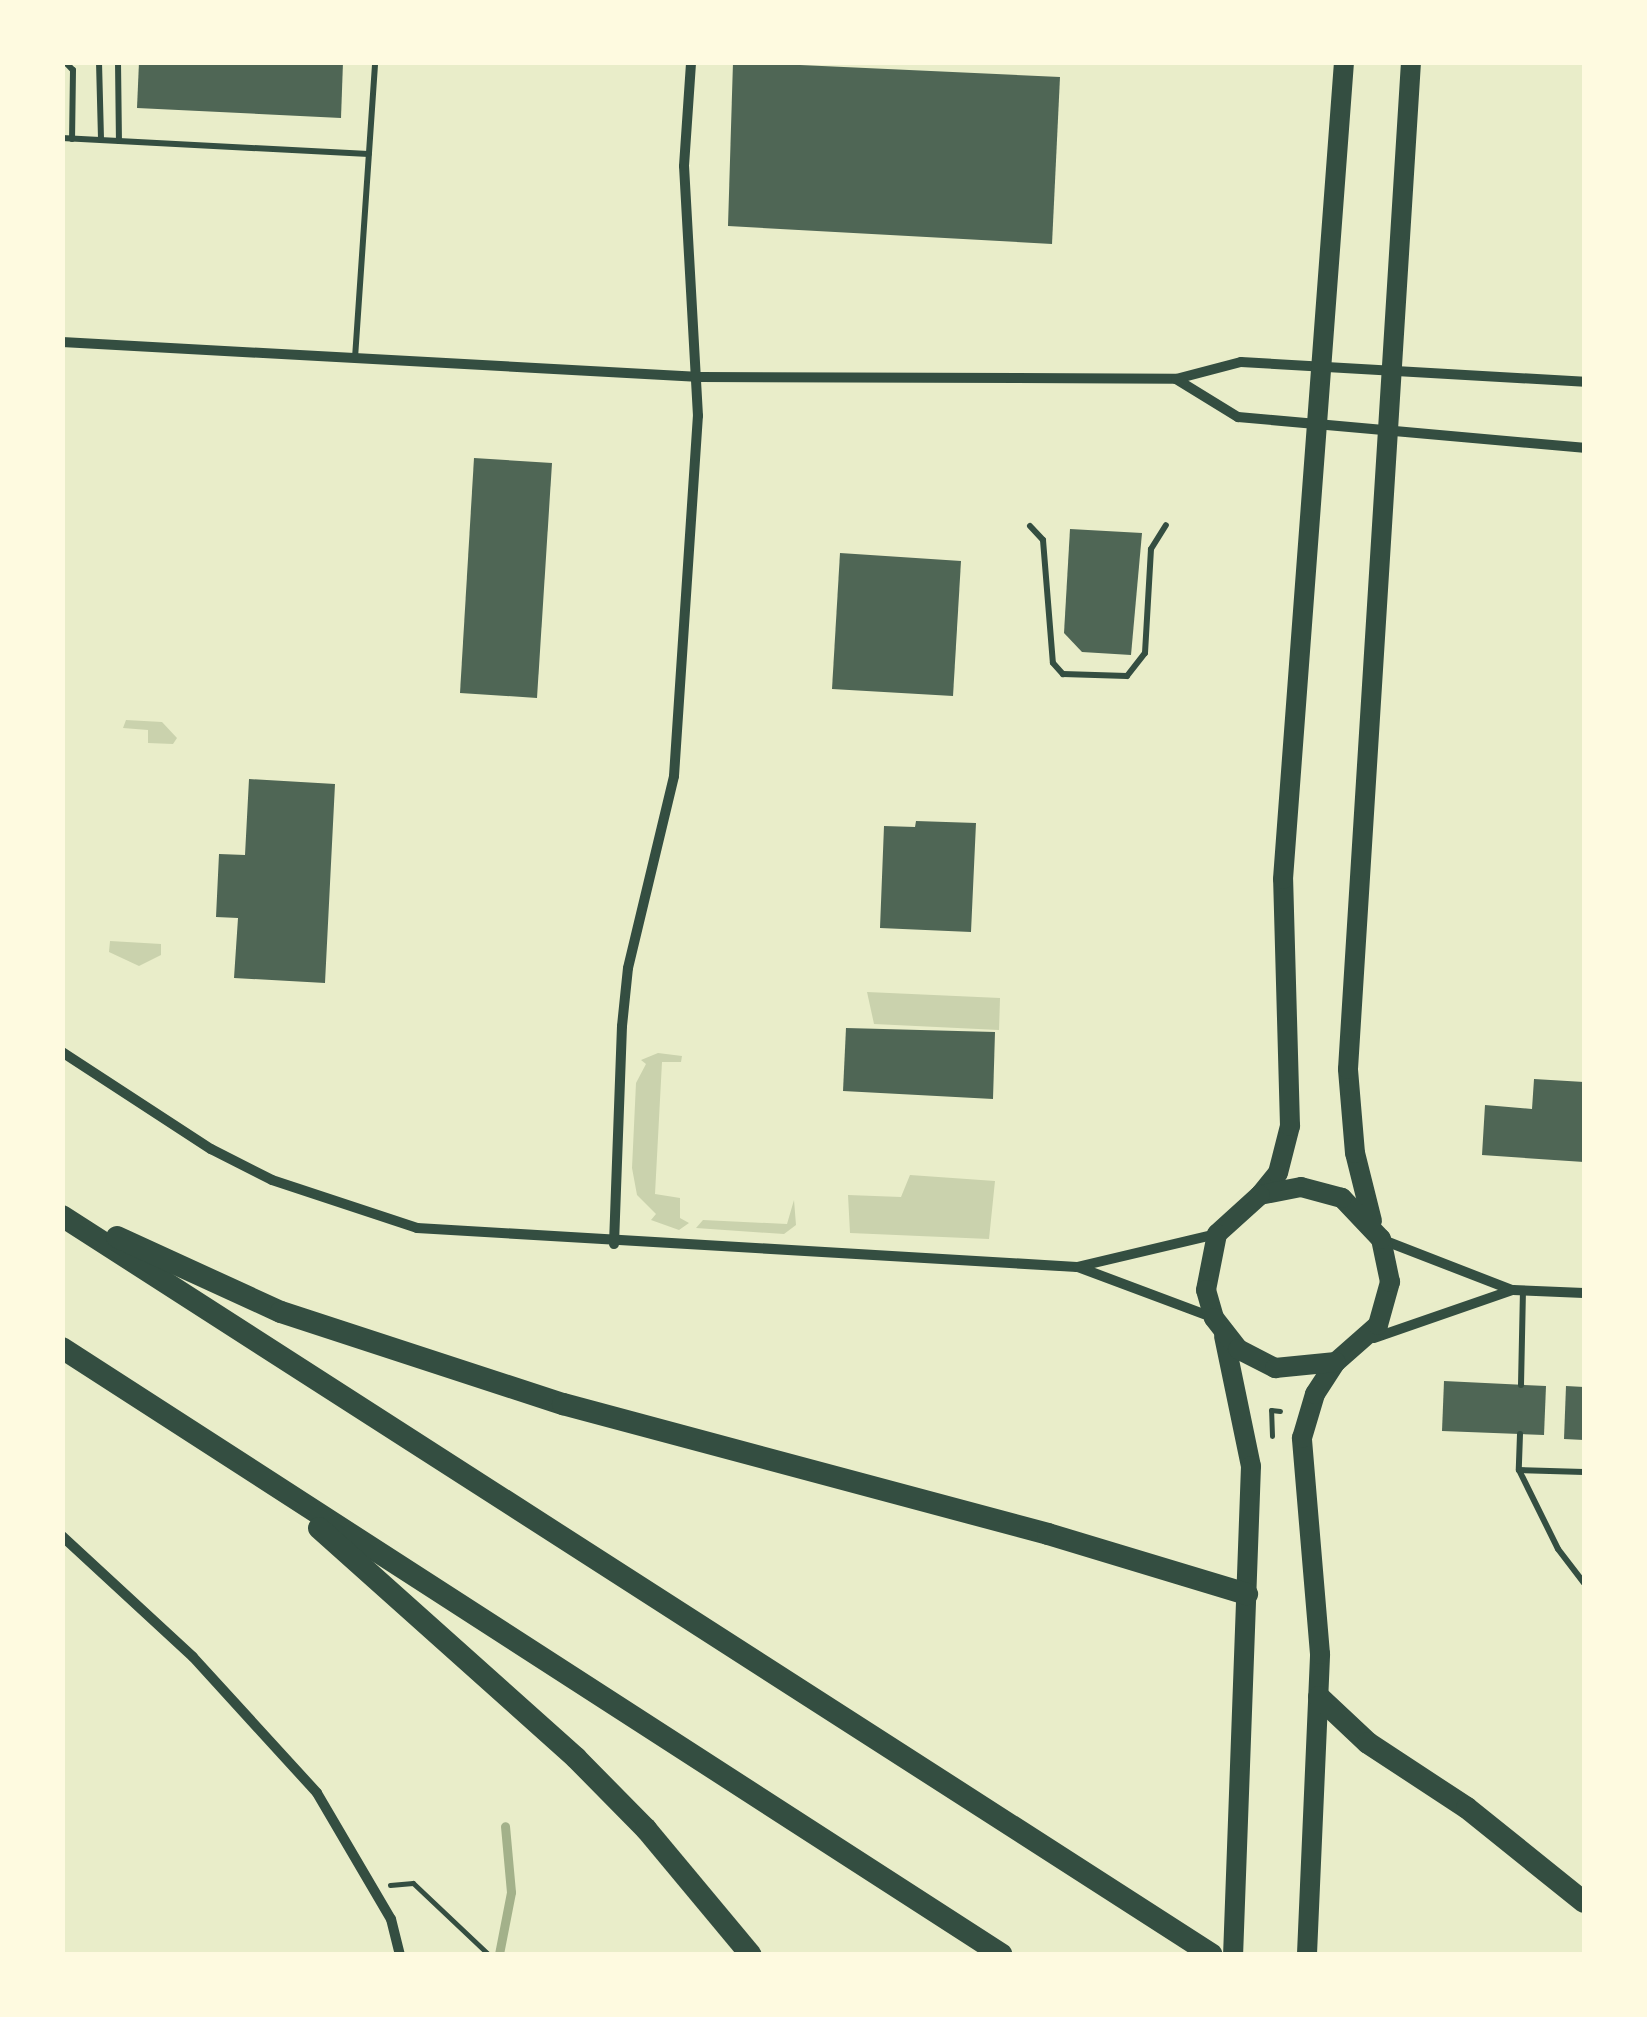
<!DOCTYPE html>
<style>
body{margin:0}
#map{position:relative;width:1647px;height:2017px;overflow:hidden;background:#e9edc9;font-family:Commissioner,sans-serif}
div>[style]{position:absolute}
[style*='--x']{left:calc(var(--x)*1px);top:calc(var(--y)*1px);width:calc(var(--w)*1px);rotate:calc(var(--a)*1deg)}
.green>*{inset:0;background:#cad2ad}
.stream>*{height:9px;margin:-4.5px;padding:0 4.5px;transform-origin:4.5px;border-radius:4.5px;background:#a3b18a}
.building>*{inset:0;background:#4f6655}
.path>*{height:5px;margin:-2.5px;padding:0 2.5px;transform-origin:2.5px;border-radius:2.5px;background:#344e41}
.service>*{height:6px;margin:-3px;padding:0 3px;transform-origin:3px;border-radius:3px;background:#344e41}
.minor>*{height:10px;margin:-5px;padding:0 5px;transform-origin:5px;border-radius:5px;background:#344e41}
.trunk>*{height:20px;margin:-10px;padding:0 10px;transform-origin:10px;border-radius:10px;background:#344e41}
.motorway>*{height:22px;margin:-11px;padding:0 11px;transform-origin:11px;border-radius:11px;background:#344e41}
span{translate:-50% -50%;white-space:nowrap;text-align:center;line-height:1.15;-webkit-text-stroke:8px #fefae0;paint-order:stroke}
.frame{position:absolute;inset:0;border:65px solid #fefae0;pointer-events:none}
</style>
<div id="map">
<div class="green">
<div style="clip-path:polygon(126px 720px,162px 722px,177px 738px,173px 744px,148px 743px,148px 730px,123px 728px)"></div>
<div style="clip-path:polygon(110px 941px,161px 944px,161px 955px,139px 966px,109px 952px)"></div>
<div style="clip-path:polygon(867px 992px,1000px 998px,999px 1030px,874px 1024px)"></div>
<div style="clip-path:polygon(658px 1053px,682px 1056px,681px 1062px,662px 1062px,655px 1194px,680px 1198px,680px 1218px,689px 1223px,679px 1230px,651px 1220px,656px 1214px,637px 1195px,632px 1168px,636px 1083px,646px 1064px,641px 1060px)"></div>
<div style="clip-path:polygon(910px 1175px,995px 1181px,989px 1239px,850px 1233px,848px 1195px,901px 1197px)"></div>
<div style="clip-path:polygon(794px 1200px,796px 1225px,784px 1234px,696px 1228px,703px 1220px,787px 1224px)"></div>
</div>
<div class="stream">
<div style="--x:499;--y:1954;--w:63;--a:-79"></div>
<div style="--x:511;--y:1892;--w:66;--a:-95.2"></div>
</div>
<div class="building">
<div style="clip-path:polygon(139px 62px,343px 62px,341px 118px,137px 108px)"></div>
<div style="clip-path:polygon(733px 62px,1060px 77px,1052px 244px,728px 226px)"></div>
<div style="clip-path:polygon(474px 458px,552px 463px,537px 698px,460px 693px)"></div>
<div style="clip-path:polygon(1070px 529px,1142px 533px,1131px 655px,1082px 652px,1064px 633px)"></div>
<div style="clip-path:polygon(840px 553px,961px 561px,953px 696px,832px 689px)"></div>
<div style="clip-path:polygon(249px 779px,335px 784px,325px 983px,234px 978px,238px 918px,216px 917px,219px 854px,245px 855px)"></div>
<div style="clip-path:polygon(916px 821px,976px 823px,971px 932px,880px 928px,884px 826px,915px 827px)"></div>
<div style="clip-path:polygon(846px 1028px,995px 1032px,993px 1099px,843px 1091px)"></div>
<div style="clip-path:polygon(1534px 1079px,1584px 1082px,1584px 1162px,1482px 1155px,1485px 1105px,1532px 1109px)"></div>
<div style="clip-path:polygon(1444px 1381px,1546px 1386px,1544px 1435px,1442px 1431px)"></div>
<div style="clip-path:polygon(1566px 1386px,1584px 1387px,1584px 1440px,1564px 1439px)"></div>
</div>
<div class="path">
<div style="--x:1272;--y:1436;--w:26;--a:-92"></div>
<div style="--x:1271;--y:1410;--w:9;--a:6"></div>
<div style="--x:390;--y:1885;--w:23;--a:-5"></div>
<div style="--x:413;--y:1883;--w:103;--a:43.4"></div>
</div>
<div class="service">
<div style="--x:65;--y:62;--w:11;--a:45"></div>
<div style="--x:73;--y:70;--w:69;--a:90.8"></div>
<div style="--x:99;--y:62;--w:78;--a:88.5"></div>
<div style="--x:118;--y:62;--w:79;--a:89.3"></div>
<div style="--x:62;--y:138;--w:307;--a:3"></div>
<div style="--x:355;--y:358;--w:297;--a:-86.1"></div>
<div style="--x:1030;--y:526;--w:19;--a:47"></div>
<div style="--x:1043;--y:540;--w:123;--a:85.4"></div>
<div style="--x:1053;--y:663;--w:15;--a:48"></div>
<div style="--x:1063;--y:674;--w:64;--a:1.8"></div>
<div style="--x:1127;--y:676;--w:29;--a:-52"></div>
<div style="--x:1145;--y:653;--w:104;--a:-86.7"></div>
<div style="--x:1151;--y:549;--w:28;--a:-58"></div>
<div style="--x:1521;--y:1385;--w:95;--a:-88.8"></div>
<div style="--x:1520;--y:1434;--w:36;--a:92"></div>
<div style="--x:1519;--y:1470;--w:88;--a:63.7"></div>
<div style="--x:1558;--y:1549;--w:43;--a:52.6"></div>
<div style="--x:1519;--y:1470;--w:65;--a:1.8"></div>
</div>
<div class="minor">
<div style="--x:62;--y:342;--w:639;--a:3.14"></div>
<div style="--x:700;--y:377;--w:476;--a:0.2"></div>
<div style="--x:1176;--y:379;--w:67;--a:-14.7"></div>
<div style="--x:1241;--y:362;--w:344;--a:3.3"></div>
<div style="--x:1176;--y:379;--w:73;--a:31.5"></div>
<div style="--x:1238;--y:417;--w:347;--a:5.1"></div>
<div style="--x:62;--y:1052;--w:178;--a:33.1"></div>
<div style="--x:211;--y:1149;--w:68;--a:26.9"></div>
<div style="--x:272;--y:1180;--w:153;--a:18.3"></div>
<div style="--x:417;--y:1228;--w:661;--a:3.38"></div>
<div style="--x:1077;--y:1267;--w:144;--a:-13.3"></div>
<div style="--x:1383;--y:1240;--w:138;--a:21.2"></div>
<div style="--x:614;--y:1244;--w:218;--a:-87.9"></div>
<div style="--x:622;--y:1026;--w:58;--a:-84.1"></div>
<div style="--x:628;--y:968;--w:197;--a:-76.5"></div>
<div style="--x:674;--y:776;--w:361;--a:-86.2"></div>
<div style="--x:698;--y:416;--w:250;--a:-93.2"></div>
<div style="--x:684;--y:166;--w:104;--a:-86.1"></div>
<div style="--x:1078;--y:1267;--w:143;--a:20.5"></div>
<div style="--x:1374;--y:1338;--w:147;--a:-19.1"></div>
<div style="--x:1513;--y:1290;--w:71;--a:2.4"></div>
<div style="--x:62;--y:1536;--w:178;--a:42.7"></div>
<div style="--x:193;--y:1657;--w:184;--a:47.6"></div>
<div style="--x:317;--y:1793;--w:146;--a:59.6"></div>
<div style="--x:391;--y:1919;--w:36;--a:76"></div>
</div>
<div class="trunk">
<div style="--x:1260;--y:1195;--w:28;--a:-51"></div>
<div style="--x:1278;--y:1173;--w:49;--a:-75.7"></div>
<div style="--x:1290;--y:1126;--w:247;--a:-91.6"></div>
<div style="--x:1283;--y:879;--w:819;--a:-85.73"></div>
<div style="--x:1372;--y:1221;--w:70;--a:-104"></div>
<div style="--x:1355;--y:1153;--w:84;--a:-94.8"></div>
<div style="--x:1348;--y:1069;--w:1009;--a:-86.42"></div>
<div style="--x:1224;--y:1336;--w:133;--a:78.3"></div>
<div style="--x:1251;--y:1466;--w:488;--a:92.1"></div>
<div style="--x:1307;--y:1954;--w:300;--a:-87.5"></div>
<div style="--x:1320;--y:1654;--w:217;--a:-94.8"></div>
<div style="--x:1302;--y:1438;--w:46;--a:-73.5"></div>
<div style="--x:1315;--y:1394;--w:38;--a:-57"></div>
<div style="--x:1336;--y:1362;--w:56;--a:-41.4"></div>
<div style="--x:1378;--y:1325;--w:45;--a:-74.4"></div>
<div style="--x:1390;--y:1282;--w:44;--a:-101.8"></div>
<div style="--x:1381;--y:1239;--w:57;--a:-133.6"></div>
<div style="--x:1342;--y:1198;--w:42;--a:-165"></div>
<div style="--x:1301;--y:1187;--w:42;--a:169"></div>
<div style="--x:1260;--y:1195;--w:58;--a:137.8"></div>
<div style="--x:1217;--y:1234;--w:57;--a:101.1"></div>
<div style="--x:1206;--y:1290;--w:29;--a:74"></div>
<div style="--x:1214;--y:1318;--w:39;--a:52"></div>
<div style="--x:1238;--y:1349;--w:42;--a:27.2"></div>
<div style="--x:1275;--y:1368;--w:61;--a:-5.6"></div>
</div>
<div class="motorway">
<div style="--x:62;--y:1216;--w:1366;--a:32.71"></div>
<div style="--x:117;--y:1237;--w:180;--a:24.6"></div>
<div style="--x:281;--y:1312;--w:297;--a:18.1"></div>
<div style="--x:563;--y:1404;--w:502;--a:15"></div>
<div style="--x:1048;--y:1534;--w:208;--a:16.8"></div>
<div style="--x:62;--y:1348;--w:1118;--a:32.84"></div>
<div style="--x:319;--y:1528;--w:345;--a:41.8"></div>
<div style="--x:576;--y:1758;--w:100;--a:45.4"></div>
<div style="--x:646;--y:1829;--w:163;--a:50.2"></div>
<div style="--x:1319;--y:1697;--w:67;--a:43.2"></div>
<div style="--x:1368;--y:1743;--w:118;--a:33.3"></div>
<div style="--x:1467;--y:1808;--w:150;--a:38.8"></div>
</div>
<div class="frame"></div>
</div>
